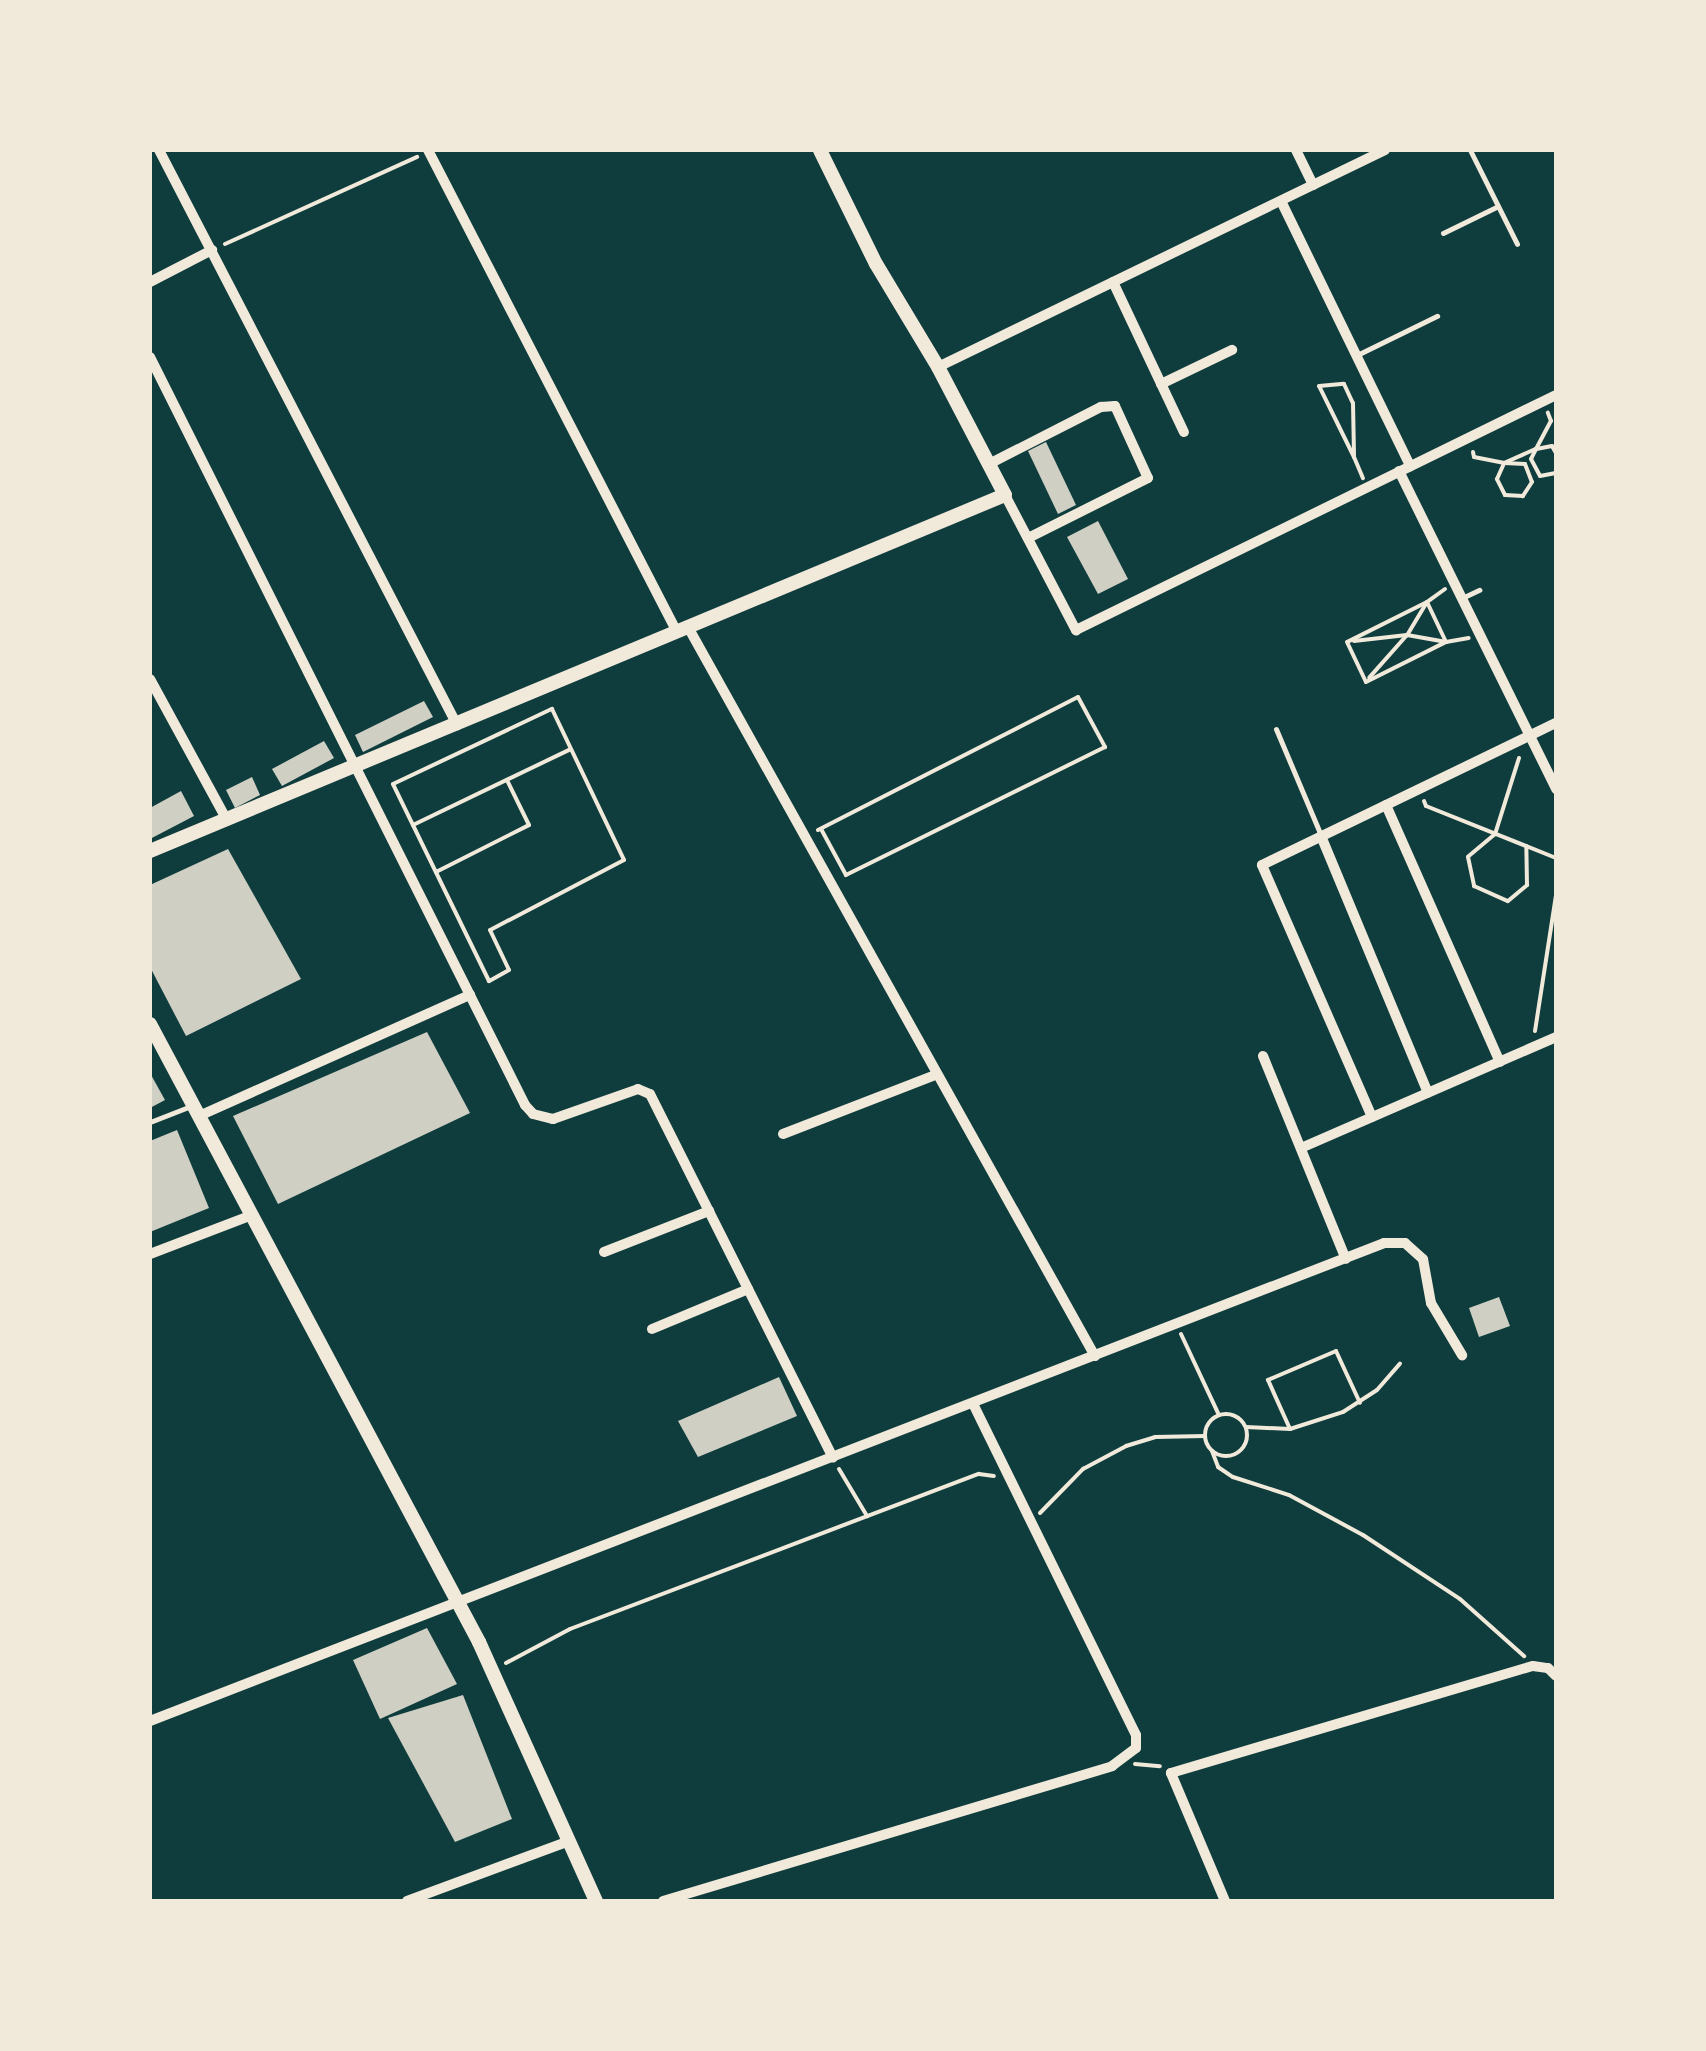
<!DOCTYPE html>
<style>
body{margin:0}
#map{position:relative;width:1706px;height:2051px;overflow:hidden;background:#0f3d3e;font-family:"Asap Condensed",sans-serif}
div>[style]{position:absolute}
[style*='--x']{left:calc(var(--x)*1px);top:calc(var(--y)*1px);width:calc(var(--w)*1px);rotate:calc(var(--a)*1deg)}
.building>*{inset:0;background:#cfcfc3}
.path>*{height:4px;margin:-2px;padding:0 2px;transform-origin:2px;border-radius:2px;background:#f1e9da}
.path>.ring{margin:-2px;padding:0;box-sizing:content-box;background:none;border:4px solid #f1e9da;border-radius:50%}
.service>*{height:5px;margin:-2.5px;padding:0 2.5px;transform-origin:2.5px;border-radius:2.5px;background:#f1e9da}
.minor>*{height:10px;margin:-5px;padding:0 5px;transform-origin:5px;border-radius:5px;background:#f1e9da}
.tertiary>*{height:14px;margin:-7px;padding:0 7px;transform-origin:7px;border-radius:7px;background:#f1e9da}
span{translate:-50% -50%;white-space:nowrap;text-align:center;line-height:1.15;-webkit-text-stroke:9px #f1e9da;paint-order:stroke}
.frame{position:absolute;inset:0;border:152px solid #f1e9da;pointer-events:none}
</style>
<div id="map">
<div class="building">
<div style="clip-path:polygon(1046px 442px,1076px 505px,1058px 514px,1028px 451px)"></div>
<div style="clip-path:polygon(1098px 521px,1128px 579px,1098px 594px,1067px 537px)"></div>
<div style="clip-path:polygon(424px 701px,433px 717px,363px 752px,355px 735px)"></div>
<div style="clip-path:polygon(324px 741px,334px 758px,282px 786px,272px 769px)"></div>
<div style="clip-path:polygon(252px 777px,260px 795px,235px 808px,226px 790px)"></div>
<div style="clip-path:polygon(181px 791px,194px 816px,150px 839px,150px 808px)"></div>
<div style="clip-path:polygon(228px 849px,301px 979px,186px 1036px,150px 967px,150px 885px)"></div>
<div style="clip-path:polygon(427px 1032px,470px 1113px,278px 1204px,233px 1116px)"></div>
<div style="clip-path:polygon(150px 1073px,165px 1100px,150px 1108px)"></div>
<div style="clip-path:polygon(177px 1130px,209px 1208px,150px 1232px,150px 1141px)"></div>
<div style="clip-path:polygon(1499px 1297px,1510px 1326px,1479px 1337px,1469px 1308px)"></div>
<div style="clip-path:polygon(779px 1377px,797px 1416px,698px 1457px,678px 1421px)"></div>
<div style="clip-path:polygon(427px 1628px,457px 1684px,380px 1719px,353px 1660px)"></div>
<div style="clip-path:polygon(463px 1695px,512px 1819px,455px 1842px,388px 1718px)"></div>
</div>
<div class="path">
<div style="--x:225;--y:244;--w:211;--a:-24.4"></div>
<div style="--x:1473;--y:452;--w:5;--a:79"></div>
<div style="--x:1474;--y:457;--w:31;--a:11"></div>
<div style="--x:1504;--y:463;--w:35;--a:-24"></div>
<div style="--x:1536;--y:449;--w:32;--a:-62"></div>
<div style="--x:1551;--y:421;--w:9;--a:-111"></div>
<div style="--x:1556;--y:453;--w:8;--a:-120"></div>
<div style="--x:1552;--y:446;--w:16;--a:169"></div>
<div style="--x:1536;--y:449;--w:11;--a:117"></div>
<div style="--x:1531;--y:459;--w:19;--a:62"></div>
<div style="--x:1540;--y:476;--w:16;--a:-11"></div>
<div style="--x:1354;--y:457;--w:79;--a:-116.2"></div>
<div style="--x:1319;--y:386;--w:25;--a:-5"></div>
<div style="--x:1344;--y:384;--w:21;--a:65"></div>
<div style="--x:1353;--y:403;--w:54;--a:88.9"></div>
<div style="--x:1354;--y:457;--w:23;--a:67"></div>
<div style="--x:1504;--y:463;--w:21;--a:3"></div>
<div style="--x:1525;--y:464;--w:19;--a:69"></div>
<div style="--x:1532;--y:482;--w:17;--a:123"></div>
<div style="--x:1523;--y:496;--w:18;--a:-177"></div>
<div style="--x:1505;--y:495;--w:18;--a:-117"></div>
<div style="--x:1497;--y:479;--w:17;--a:-66"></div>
<div style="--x:1445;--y:589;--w:22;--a:144"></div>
<div style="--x:1427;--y:602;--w:39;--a:121"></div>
<div style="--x:1407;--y:635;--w:40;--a:10"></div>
<div style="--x:1354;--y:641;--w:53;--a:-6.5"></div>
<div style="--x:1407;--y:635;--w:57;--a:131.5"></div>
<div style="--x:1446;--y:642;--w:44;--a:-115.4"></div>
<div style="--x:1427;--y:602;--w:89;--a:153.4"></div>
<div style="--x:1347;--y:642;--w:44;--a:64.6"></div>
<div style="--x:1366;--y:682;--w:89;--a:-26.6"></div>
<div style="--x:1446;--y:642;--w:23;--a:-10"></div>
<div style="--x:552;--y:709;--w:167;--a:64.5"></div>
<div style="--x:624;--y:860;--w:151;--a:152.4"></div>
<div style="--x:490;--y:930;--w:44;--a:64.6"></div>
<div style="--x:509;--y:970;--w:23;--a:151"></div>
<div style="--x:489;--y:981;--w:219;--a:-116"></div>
<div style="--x:393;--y:784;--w:176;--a:-25.3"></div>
<div style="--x:1519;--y:758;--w:80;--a:107.5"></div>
<div style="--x:1495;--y:834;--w:35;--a:140"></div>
<div style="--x:1468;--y:857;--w:30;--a:78"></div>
<div style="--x:1474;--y:886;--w:37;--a:24"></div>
<div style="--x:1508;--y:901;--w:25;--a:-40"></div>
<div style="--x:1527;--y:885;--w:39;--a:-91"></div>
<div style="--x:1424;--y:801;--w:5;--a:68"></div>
<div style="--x:1426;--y:806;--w:140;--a:21.8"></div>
<div style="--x:413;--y:825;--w:175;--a:-25.7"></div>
<div style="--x:818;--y:830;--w:292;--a:-27.1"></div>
<div style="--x:1078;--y:697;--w:57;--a:61.6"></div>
<div style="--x:1105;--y:747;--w:289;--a:153.7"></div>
<div style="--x:846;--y:875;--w:52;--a:-118.5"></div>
<div style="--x:436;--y:872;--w:104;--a:-26.8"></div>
<div style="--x:529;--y:825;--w:50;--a:-116.1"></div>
<div style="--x:1535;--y:1031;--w:138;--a:-81.2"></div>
<div style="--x:1181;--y:1334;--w:89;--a:64.9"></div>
<div class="ring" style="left:1205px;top:1414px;width:38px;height:38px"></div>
<div style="--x:1246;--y:1427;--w:44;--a:2.6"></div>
<div style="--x:1290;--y:1429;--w:56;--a:-17.8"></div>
<div style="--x:1343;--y:1412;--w:40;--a:-32.9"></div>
<div style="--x:1377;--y:1390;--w:35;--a:-49"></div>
<div style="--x:1290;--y:1429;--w:54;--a:-114.2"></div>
<div style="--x:1268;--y:1380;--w:74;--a:-23.1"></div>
<div style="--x:1336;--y:1351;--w:57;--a:65.2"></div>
<div style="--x:1212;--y:1451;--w:17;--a:69"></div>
<div style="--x:1218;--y:1467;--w:18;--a:34"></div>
<div style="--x:1233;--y:1477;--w:59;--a:17.8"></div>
<div style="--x:1289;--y:1495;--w:84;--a:28.4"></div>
<div style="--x:1363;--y:1535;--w:116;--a:33.4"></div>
<div style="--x:1460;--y:1599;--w:86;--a:41.7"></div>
<div style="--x:839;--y:1469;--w:55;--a:59.2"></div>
<div style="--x:1040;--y:1513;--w:62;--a:-45.7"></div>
<div style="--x:1083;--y:1469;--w:49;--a:-28.1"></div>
<div style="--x:1126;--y:1446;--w:30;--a:-17"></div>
<div style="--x:1155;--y:1437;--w:50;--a:-1.1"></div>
<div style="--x:506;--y:1663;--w:72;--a:-28"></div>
<div style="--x:570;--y:1629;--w:437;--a:-20.8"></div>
<div style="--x:979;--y:1474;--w:15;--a:8"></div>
<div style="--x:1135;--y:1764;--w:25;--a:5"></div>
</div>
<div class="service">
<div style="--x:1470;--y:150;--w:105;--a:63.4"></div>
<div style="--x:1443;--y:233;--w:61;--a:-26.1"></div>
<div style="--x:1359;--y:354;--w:87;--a:-26"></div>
<div style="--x:1464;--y:597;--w:17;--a:-25"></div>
<div style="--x:1276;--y:729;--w:113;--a:67.1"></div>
<div style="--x:150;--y:1122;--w:44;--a:-21.3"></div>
</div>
<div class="minor">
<div style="--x:159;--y:150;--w:648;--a:62.6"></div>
<div style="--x:428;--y:150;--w:543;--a:62.68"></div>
<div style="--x:1296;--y:150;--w:39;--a:64"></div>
<div style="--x:1281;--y:201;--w:295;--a:64"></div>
<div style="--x:150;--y:282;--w:70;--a:-27.3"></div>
<div style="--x:1113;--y:282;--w:166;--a:64.7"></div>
<div style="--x:150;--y:357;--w:837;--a:63.37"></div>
<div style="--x:525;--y:1105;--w:12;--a:48"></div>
<div style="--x:533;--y:1114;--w:21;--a:14"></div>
<div style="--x:553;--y:1119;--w:90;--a:-19.4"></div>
<div style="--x:638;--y:1089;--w:13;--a:23"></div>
<div style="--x:650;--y:1094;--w:407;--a:63.3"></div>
<div style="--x:938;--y:367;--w:497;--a:-25.9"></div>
<div style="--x:1161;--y:384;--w:79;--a:-25.6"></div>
<div style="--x:989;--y:464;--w:126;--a:-27"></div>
<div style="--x:1101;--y:407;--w:14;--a:-4"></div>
<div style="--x:1115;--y:406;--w:79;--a:65.4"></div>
<div style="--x:1148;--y:478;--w:134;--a:153.4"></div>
<div style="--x:1399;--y:471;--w:355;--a:63.7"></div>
<div style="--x:1005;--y:495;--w:153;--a:62.3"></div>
<div style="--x:1076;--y:630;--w:534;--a:-26.09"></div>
<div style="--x:688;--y:627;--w:835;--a:60.83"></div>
<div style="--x:150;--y:679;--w:161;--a:61.4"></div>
<div style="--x:1386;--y:805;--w:281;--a:66.1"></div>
<div style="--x:1321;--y:836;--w:278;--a:67.4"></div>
<div style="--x:1263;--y:1056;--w:219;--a:67.8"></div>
<div style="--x:199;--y:1116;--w:297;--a:-24.1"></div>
<div style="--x:1372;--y:1117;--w:275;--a:-113.6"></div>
<div style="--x:1262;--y:865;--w:326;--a:-25.8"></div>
<div style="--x:783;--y:1134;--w:163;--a:-21.2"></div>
<div style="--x:1301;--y:1148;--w:278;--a:-23.5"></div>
<div style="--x:604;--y:1252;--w:113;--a:-21.3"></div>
<div style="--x:150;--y:1254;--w:109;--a:-20.9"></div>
<div style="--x:652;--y:1329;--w:104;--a:-22.6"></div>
<div style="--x:150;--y:1721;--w:1323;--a:-21.17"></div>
<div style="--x:1384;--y:1243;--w:21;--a:0"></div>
<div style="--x:1405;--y:1243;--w:24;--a:42"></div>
<div style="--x:1423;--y:1259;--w:45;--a:79.7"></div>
<div style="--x:1431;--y:1303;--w:61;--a:59.2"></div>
<div style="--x:407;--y:1901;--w:173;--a:-20.3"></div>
<div style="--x:663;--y:1901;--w:469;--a:-16.7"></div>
<div style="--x:1112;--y:1766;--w:30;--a:-37"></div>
<div style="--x:1136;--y:1748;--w:13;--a:-90"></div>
<div style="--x:1136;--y:1735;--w:369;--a:-116.2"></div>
<div style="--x:1225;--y:1901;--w:139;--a:-112.9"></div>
<div style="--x:1171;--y:1773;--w:377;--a:-16.5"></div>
<div style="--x:1533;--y:1666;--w:15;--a:8"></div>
<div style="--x:1548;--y:1668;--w:11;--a:45"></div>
</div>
<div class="tertiary">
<div style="--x:150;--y:851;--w:926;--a:-22.61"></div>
<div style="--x:1005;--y:495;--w:144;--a:-117.6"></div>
<div style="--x:938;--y:367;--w:120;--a:-121"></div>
<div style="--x:876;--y:264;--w:127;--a:-116.2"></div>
<div style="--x:150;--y:1024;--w:700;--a:61.97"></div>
<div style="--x:479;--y:1642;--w:284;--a:65.7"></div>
</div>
<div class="frame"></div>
</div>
